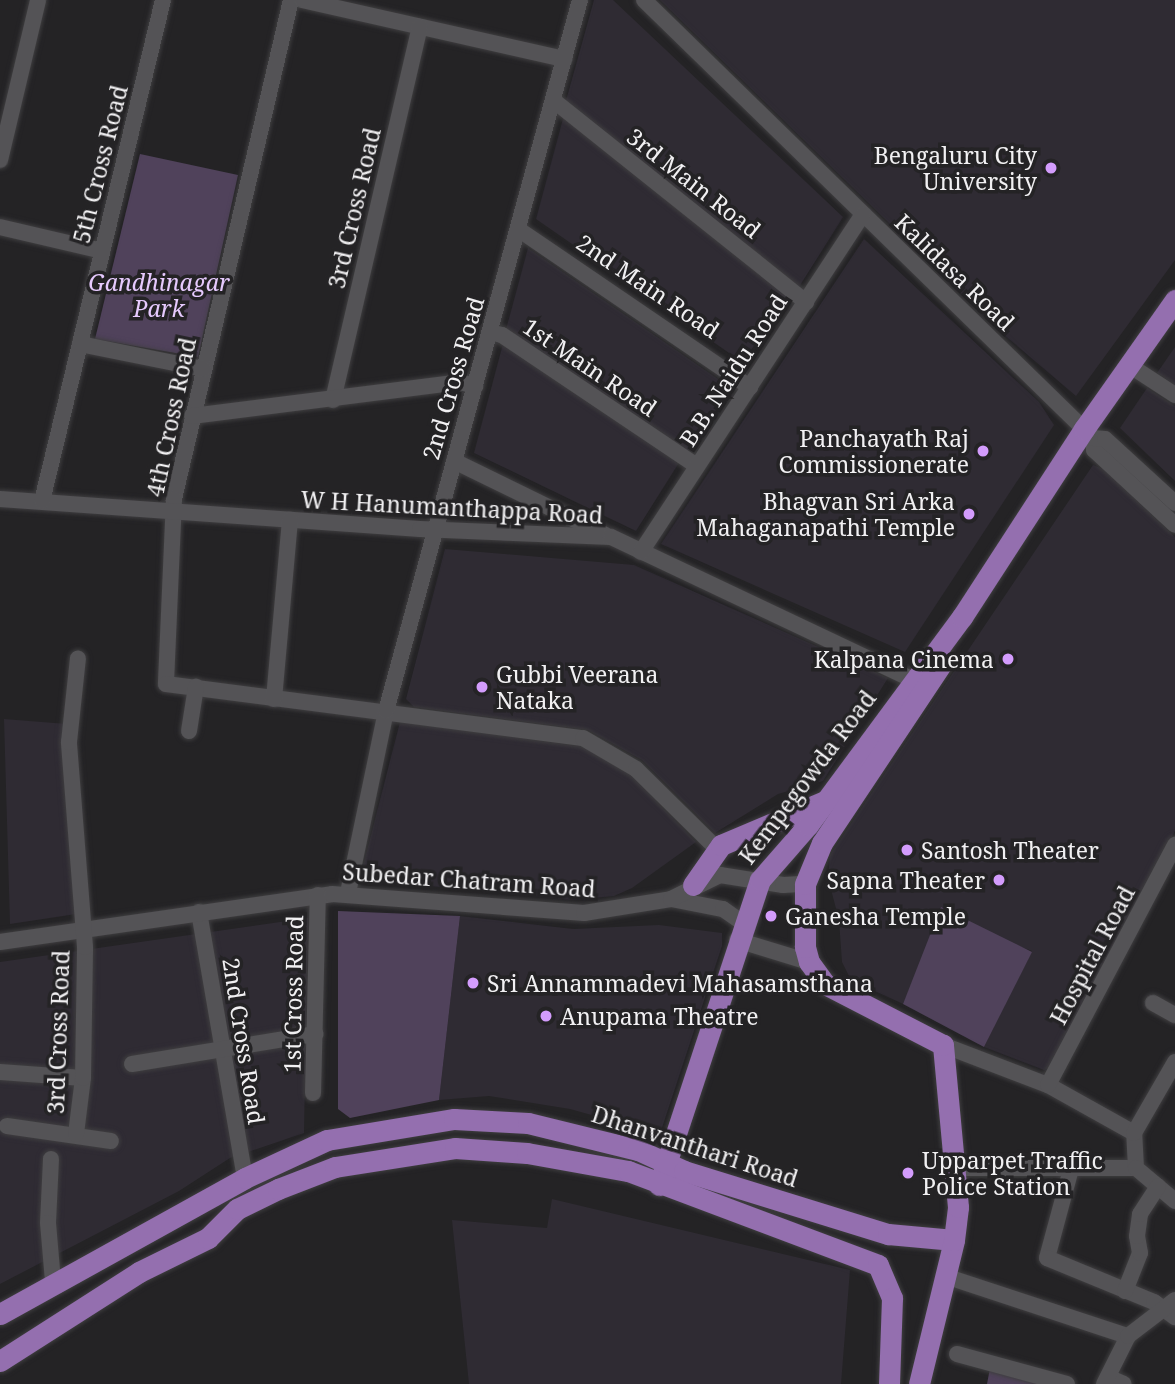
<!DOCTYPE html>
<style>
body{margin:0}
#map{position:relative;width:1175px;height:1384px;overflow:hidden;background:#242325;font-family:"Noto Serif",serif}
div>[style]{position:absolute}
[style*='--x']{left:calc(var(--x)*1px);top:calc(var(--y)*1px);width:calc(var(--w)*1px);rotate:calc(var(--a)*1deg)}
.built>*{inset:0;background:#2f2b33}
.green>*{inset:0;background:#50425b}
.roads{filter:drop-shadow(0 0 2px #3f3e40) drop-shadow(0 0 2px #3f3e40)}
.minor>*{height:16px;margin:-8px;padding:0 8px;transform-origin:8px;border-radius:8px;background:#545356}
.major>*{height:21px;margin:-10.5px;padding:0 10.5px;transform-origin:10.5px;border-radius:10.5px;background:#946faf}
.dots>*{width:19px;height:19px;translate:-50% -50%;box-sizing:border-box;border:4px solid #242325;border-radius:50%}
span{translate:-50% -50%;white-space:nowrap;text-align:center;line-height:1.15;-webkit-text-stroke:7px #242325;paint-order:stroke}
.poi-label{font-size:23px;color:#f1f0f2}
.right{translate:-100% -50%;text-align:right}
.left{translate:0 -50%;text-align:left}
.street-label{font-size:23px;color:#f1f0f2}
.park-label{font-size:23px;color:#e6cafe;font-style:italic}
</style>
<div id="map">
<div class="built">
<div style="clip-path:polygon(594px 0,613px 0,843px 217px,799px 287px,565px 104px)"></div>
<div style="clip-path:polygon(660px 0,1175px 0,1175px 260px,1076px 396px,1002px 333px)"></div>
<div style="clip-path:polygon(564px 115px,792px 296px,745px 364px,536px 219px)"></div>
<div style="clip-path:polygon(864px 239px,1039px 402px,1054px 425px,905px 652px,661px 544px)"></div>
<div style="clip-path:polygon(528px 248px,731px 388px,687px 452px,505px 333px)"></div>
<div style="clip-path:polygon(504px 340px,680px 461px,636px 531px,474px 453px)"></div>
<div style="clip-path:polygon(1175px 347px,1175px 385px,1157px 373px)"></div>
<div style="clip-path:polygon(1147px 388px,1175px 406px,1175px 481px,1120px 428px)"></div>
<div style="clip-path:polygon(1093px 465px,1103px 469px,1175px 537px,1175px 831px,1054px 1065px,1044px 1070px,984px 1047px,1032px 951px,940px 916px,903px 1004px,851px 980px,842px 962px,839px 920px,828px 878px,830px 855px)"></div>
<div style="clip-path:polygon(445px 549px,634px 565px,888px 678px,823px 781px,778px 794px,715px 833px,642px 760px,588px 730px,414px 707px,406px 699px)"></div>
<div style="clip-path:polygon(4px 719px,67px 724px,76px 914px,10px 924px)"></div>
<div style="clip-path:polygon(400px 722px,585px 747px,632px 776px,696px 842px,632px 888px,614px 896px,573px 900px,368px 880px,363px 866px)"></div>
<div style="clip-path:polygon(460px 916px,573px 929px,659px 925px,722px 933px,722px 946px,660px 1134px,570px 1109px,489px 1096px,439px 1100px)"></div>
<div style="clip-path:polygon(308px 918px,304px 1133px,230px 1158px,179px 1191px,0 1284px,0 962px)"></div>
<div style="clip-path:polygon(552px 1199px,850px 1270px,841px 1384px,469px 1384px,452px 1220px,547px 1228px)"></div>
</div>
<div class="green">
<div style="clip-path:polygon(140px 154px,238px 175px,198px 357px,95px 339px)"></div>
<div style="clip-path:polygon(941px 907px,1032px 952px,984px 1047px,903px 1004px)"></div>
<div style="clip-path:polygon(338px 911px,460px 916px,439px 1100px,350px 1118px,338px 1109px)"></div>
<div style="clip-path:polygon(990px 1368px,1050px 1384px,987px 1384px)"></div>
</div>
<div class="roads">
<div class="minor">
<div style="--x:291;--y:0;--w:513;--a:103.2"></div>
<div style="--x:174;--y:499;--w:185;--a:92.5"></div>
<div style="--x:166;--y:684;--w:420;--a:7.4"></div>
<div style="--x:583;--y:738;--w:61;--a:30.3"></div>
<div style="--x:636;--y:769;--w:114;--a:44.6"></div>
<div style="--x:302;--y:0;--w:269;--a:12.7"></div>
<div style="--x:644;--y:0;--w:627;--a:44.29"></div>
<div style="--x:553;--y:100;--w:324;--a:38.6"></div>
<div style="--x:0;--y:160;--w:164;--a:-76.6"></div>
<div style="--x:0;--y:227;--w:105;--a:13.2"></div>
<div style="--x:518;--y:229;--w:281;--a:34.3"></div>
<div style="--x:490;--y:332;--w:12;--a:14"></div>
<div style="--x:502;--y:335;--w:235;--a:33.9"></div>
<div style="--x:80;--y:344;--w:126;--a:11.4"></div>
<div style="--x:1129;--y:365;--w:55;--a:33.1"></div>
<div style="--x:333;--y:400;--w:383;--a:-76.9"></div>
<div style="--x:192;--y:416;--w:270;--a:-7.2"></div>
<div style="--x:460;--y:382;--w:16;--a:15"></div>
<div style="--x:1093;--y:438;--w:12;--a:85"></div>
<div style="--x:1094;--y:450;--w:110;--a:42.8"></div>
<div style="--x:1093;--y:438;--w:12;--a:5"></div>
<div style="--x:1105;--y:439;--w:95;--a:42.4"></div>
<div style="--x:454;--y:461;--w:169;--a:26"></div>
<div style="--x:0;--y:499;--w:421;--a:4.1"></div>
<div style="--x:420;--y:529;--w:191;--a:2.4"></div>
<div style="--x:611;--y:537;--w:334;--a:25.3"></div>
<div style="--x:42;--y:501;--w:515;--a:-76.42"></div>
<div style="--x:641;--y:552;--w:404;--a:-56.7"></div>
<div style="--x:274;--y:699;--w:180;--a:-84.9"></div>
<div style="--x:189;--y:731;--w:45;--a:-81"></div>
<div style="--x:348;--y:893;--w:186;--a:-78.2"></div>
<div style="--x:386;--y:711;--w:737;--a:-74.74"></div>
<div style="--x:671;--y:899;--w:53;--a:10.9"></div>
<div style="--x:723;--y:909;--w:24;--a:35"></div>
<div style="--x:199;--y:912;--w:270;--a:80.2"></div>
<div style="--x:737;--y:940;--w:75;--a:17"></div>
<div style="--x:0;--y:942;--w:335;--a:-8.2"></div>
<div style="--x:332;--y:894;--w:253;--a:4.3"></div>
<div style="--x:584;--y:913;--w:88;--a:-9.1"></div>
<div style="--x:671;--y:899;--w:55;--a:-26.1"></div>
<div style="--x:720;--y:875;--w:64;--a:9"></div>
<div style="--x:783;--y:885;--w:22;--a:-3"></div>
<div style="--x:1153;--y:1003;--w:25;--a:29"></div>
<div style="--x:943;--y:1045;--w:112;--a:20.9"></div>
<div style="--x:1048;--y:1085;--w:98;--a:29.2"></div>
<div style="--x:132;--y:1064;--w:186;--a:-9.3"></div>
<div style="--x:0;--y:1072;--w:83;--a:4.1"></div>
<div style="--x:1048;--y:1085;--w:272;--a:-62.1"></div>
<div style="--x:313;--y:1093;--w:198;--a:-88.6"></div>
<div style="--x:7;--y:1126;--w:105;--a:8.2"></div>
<div style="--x:76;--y:1134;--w:56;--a:-82.9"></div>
<div style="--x:83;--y:1078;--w:131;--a:-89.1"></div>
<div style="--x:85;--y:947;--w:206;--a:-94.5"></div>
<div style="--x:69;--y:742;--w:84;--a:-83.9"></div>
<div style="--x:51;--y:1159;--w:64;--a:92.7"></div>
<div style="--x:48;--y:1223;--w:58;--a:85.1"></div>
<div style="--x:957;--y:1168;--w:179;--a:0"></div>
<div style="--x:1136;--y:1168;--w:35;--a:-93"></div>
<div style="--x:1134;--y:1133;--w:82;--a:-60"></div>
<div style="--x:1136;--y:1168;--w:51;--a:40.2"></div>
<div style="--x:1071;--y:1169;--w:92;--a:105.1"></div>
<div style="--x:1047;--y:1258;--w:116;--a:22.4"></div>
<div style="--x:1154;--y:1302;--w:26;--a:36"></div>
<div style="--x:945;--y:1276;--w:193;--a:18.2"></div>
<div style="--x:1125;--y:1291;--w:41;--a:-68.5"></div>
<div style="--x:1140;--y:1253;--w:17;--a:-100"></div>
<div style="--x:1137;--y:1236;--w:22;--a:-82"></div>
<div style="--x:1140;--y:1214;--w:33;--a:-57"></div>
<div style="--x:957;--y:1354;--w:114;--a:15.3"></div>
<div style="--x:1108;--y:1377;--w:17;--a:24"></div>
<div style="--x:1104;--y:1384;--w:54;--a:-63.4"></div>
<div style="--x:1128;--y:1336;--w:59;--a:-37.5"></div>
</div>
<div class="major">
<div style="--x:693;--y:885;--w:49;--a:-55"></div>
<div style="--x:721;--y:845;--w:115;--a:-23"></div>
<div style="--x:659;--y:1185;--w:321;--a:-71.7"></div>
<div style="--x:760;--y:880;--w:73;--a:-48.9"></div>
<div style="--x:808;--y:825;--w:259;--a:-53.5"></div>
<div style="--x:962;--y:617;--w:224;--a:-57"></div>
<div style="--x:1084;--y:429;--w:158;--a:-54.8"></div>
<div style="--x:0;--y:1314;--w:280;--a:-29"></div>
<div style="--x:245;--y:1178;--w:90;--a:-24.9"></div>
<div style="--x:327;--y:1140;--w:129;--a:-9.4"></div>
<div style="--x:454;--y:1119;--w:74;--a:3.1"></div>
<div style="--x:528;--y:1123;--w:113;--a:13.8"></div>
<div style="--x:638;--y:1150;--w:51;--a:24.5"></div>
<div style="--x:684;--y:1171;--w:214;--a:17.2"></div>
<div style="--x:888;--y:1234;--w:66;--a:5.2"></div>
<div style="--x:0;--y:1361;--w:165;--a:-32.6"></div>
<div style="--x:139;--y:1272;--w:77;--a:-26.2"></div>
<div style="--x:208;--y:1238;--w:41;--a:-45"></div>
<div style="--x:237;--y:1209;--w:46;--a:-26"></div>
<div style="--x:278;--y:1189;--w:61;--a:-21.1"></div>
<div style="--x:335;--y:1167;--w:121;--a:-9"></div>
<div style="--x:455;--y:1148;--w:72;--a:4"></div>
<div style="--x:527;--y:1153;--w:103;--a:10.1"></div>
<div style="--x:628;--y:1171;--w:267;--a:20.6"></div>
<div style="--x:878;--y:1265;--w:36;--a:67"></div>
<div style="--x:892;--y:1298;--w:86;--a:92"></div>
<div style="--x:919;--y:1384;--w:148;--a:-76.3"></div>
<div style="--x:954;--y:1240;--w:33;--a:-83"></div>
<div style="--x:958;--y:1207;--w:163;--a:-95.3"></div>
<div style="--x:943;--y:1045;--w:133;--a:-152.7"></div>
<div style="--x:825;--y:984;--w:27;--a:-126"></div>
<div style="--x:809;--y:962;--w:16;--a:-105"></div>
<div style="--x:805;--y:947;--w:63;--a:-90"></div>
<div style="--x:805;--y:884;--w:44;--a:-67.5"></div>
<div style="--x:822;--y:843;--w:220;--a:-56.3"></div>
</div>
</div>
<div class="dots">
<div style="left:1051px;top:168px;background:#d39cfc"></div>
<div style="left:983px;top:451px;background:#d39cfc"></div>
<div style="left:969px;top:514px;background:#d39cfc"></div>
<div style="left:1008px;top:659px;background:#d39cfc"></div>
<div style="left:482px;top:687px;background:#d39cfc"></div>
<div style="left:907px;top:850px;background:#d39cfc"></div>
<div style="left:999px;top:880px;background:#d39cfc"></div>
<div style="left:771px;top:916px;background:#d39cfc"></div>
<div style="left:473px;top:983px;background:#d39cfc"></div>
<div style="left:546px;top:1016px;background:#d39cfc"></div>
<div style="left:908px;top:1173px;background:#d39cfc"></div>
</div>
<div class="poi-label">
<span class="right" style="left:1037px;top:168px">Bengaluru City<br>University</span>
<span class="right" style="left:969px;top:451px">Panchayath Raj<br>Commissionerate</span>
<span class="right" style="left:955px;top:514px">Bhagvan Sri Arka<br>Mahaganapathi Temple</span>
<span class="right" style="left:994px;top:659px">Kalpana Cinema</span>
<span class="left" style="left:496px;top:687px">Gubbi Veerana<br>Nataka</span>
<span class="left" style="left:921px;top:850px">Santosh Theater</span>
<span class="right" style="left:985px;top:880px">Sapna Theater</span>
<span class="left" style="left:785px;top:916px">Ganesha Temple</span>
<span class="left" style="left:487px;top:983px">Sri Annammadevi Mahasamsthana</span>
<span class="left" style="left:560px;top:1016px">Anupama Theatre</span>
<span class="left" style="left:922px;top:1173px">Upparpet Traffic<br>Police Station</span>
</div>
<div class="street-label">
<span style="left:100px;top:164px;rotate:-76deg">5th Cross Road</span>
<span style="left:694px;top:183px;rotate:38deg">3rd Main Road</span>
<span style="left:354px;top:208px;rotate:-77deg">3rd Cross Road</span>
<span style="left:955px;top:272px;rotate:44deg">Kalidasa Road</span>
<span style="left:648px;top:286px;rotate:34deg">2nd Main Road</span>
<span style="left:590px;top:367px;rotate:34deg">1st Main Road</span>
<span style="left:733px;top:370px;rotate:-57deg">B.B. Naidu Road</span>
<span style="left:453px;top:378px;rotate:-74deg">2nd Cross Road</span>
<span style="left:171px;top:417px;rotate:-78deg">4th Cross Road</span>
<span style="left:452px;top:507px;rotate:3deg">W H Hanumanthappa Road</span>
<span style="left:807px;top:777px;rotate:-53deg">Kempegowda Road</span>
<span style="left:469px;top:880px;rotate:4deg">Subedar Chatram Road</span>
<span style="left:1092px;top:955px;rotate:-62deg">Hospital Road</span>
<span style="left:293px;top:994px;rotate:-89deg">1st Cross Road</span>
<span style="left:58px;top:1032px;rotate:-88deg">3rd Cross Road</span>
<span style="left:244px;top:1041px;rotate:81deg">2nd Cross Road</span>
<span style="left:695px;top:1146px;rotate:18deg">Dhanvanthari Road</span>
</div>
<div class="park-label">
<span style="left:159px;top:295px">Gandhinagar<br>Park</span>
</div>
</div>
